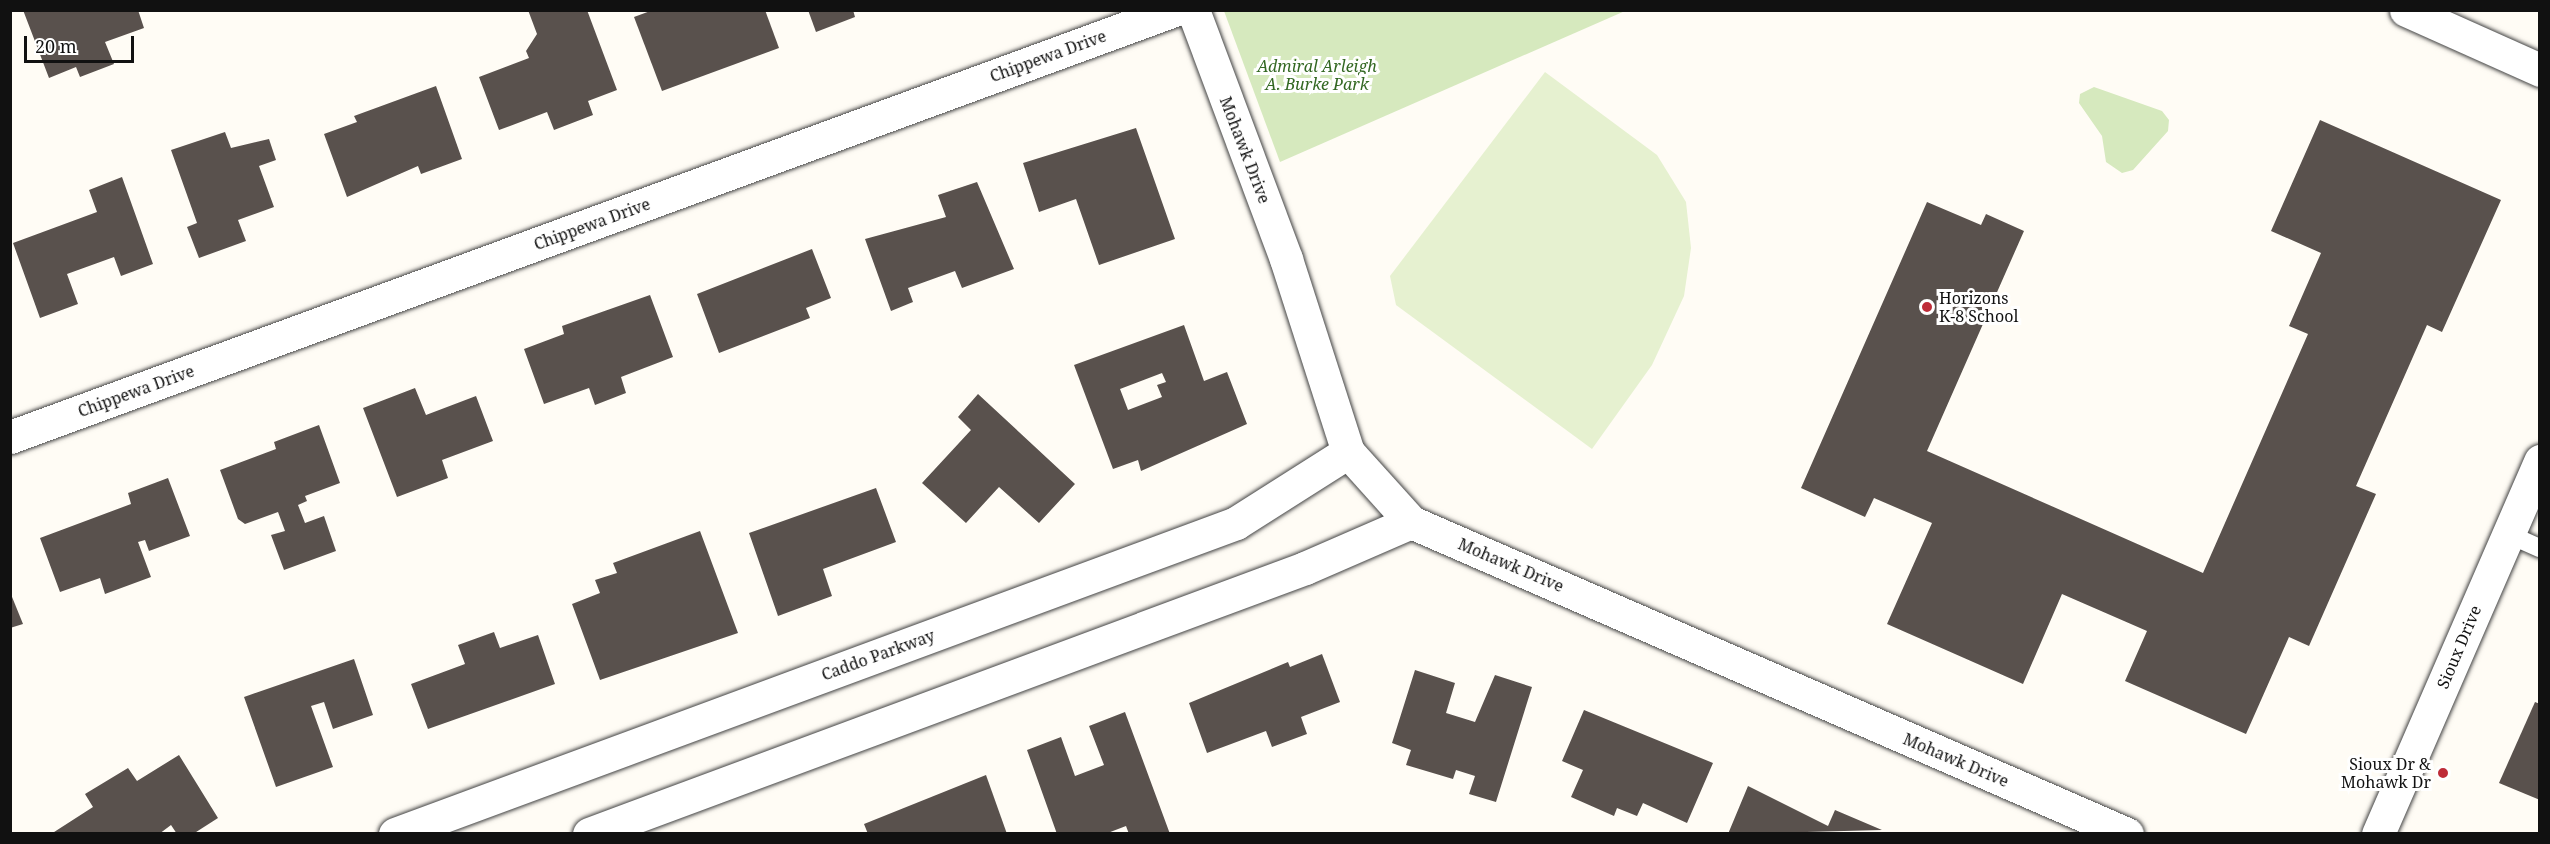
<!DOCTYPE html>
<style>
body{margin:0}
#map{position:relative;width:2550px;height:844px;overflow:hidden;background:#fffcf5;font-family:"Noto Serif",serif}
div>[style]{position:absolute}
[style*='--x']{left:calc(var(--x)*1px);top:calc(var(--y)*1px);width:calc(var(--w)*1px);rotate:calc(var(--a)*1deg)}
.green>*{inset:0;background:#d6e9be}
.pitch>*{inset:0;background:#e6f1d0}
.building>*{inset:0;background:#59514d}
.roads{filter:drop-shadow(0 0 2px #444) drop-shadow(0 0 2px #444)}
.service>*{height:18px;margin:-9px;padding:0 9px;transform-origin:9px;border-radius:9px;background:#fff}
.minor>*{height:33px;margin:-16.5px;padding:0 16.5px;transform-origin:16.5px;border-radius:16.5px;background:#fff}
.dots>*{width:16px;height:16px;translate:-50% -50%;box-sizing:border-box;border:3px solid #fff;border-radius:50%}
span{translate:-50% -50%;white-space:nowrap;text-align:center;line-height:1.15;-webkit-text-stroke:6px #fff;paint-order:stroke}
.street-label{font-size:16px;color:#111}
.park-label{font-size:16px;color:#336822;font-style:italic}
.poi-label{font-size:16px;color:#111}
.left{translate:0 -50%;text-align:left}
.right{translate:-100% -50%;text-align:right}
.frame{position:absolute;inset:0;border:12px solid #111;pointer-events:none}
.scale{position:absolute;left:24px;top:36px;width:110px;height:27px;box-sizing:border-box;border:3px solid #111;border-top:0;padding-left:8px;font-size:18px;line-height:21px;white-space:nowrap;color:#111;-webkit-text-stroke:4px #fff;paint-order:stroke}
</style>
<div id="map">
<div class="green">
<div style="clip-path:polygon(1224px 11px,1224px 10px,1625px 11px,1280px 162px)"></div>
<div style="clip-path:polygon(2094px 87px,2162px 111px,2169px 120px,2168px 131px,2133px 170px,2122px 173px,2106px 162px,2102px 136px,2079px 103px,2080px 94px)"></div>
</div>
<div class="pitch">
<div style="clip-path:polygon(1545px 72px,1657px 155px,1686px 202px,1691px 248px,1684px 296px,1652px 365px,1592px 449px,1396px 305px,1390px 276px)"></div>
</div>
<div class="building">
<div style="clip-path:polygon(23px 10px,138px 10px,144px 28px,105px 42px,114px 64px,80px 77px,76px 67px,49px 78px)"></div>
<div style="clip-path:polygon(528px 10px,587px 10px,617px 90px,588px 101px,593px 115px,554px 130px,547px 112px,499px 130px,479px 77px,529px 58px,526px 51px,537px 34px)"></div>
<div style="clip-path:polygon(653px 10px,765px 10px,779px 48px,662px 91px,634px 17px)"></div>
<div style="clip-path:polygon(808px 10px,853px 10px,855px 17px,816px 32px)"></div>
<div style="clip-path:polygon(436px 86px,462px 159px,421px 174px,418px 166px,347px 197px,324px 134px,357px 122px,354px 116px)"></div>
<div style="clip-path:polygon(2320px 120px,2501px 200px,2442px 332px,2427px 325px,2356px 486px,2376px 494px,2309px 646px,2289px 637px,2246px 734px,2125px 681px,2147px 631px,2062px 594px,2023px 684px,1887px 624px,1932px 523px,1874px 498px,1865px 517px,1801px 488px,1927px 202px,1981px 225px,1986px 214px,2024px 231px,1927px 451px,2203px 573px,2308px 334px,2289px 326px,2321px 253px,2271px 231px)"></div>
<div style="clip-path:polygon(1136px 128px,1175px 239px,1099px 265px,1076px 199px,1039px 212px,1023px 163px)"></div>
<div style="clip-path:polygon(225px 132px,231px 148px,269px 139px,276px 160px,259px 166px,274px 207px,238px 220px,246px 241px,199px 258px,187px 227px,197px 223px,171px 150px)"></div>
<div style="clip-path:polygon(122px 177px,153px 264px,121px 276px,114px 257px,67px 274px,78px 304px,40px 318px,13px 243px,97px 212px,89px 190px)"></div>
<div style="clip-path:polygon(977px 182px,1014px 269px,962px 288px,955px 271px,908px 288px,913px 302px,891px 311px,865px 239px,946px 217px,938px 195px)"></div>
<div style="clip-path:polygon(812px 249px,831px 298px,806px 308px,810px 318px,719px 353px,697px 294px)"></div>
<div style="clip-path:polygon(650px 295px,673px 357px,621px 377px,626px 393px,595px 405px,589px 388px,544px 404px,524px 349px,564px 334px,562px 326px)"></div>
<div style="clip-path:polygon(evenodd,1184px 325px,1204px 381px,1227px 372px,1247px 424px,1141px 471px,1138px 460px,1113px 469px,1074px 365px,1184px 325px,1162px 373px,1166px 382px,1157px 385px,1162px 397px,1128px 410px,1120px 389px,1162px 373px)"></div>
<div style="clip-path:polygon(415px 388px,426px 415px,476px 396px,493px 441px,442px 460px,448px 478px,397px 497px,363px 408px)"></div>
<div style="clip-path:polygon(978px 394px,1075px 484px,1039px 523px,999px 487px,966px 523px,922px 483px,971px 430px,958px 417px)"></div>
<div style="clip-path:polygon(319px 425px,340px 483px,305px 496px,307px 501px,298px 505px,305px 523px,324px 516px,336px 551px,284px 570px,271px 535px,285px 531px,278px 512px,245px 524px,238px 519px,220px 470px,276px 449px,274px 442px)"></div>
<div style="clip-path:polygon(168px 478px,190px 536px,149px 551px,145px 540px,138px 542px,151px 577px,105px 594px,100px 578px,60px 592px,40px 538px,131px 504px,128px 493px)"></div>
<div style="clip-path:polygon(876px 488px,896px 542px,823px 569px,832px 596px,778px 616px,749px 533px)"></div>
<div style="clip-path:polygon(700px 531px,738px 633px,600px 680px,572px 604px,600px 593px,595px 580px,617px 573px,613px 563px)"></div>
<div style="clip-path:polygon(10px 592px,23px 624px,10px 628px)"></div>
<div style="clip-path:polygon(494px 632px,500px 648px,538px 635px,555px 684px,428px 729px,411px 684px,465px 664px,458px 645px)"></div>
<div style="clip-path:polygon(1322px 654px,1340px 702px,1301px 717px,1307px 734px,1272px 747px,1266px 731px,1207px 753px,1189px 703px,1288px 662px,1290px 667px)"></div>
<div style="clip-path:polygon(354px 659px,373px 715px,333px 729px,324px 702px,311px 706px,333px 767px,276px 787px,244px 697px)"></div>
<div style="clip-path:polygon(1415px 670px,1455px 683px,1446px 713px,1475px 722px,1495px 675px,1532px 687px,1496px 802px,1469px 794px,1475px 776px,1456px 770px,1453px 779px,1406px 765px,1411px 750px,1392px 743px)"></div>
<div style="clip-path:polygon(2535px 702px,2540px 704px,2540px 800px,2499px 783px)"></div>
<div style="clip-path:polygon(1584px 710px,1713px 763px,1687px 823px,1643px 803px,1637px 816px,1617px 808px,1614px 816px,1571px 797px,1583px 770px,1562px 761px)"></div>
<div style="clip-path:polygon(1125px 712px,1170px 834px,1129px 834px,1126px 826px,1105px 834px,1057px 834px,1027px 750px,1061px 737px,1075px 776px,1104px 765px,1089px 726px)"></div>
<div style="clip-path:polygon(179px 755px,218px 818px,193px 834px,177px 834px,171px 825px,159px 834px,51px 834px,93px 807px,85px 794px,128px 768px,137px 781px)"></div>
<div style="clip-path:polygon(986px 775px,1007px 834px,868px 834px,864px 824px)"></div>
<div style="clip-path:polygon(1748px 786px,1828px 826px,1835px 810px,1882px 830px,1728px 834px)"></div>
</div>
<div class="roads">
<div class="service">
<div style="--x:2508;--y:534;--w:35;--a:24"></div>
</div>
<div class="minor">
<div style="--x:1193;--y:10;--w:266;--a:69.5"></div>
<div style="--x:1286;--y:259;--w:203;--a:72.2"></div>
<div style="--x:1348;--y:452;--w:94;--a:48"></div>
<div style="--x:1411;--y:522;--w:781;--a:23.55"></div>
<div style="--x:2406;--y:10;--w:147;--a:24.1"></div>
<div style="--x:10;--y:437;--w:1240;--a:-20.14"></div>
<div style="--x:395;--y:834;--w:897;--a:-20.29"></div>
<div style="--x:1236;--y:523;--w:133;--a:-32.4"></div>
<div style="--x:589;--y:834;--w:764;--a:-20.38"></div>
<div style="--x:1305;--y:568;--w:116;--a:-23.5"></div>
<div style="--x:2378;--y:834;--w:407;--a:-66.5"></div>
</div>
</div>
<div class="dots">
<div style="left:1927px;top:307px;background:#be2c38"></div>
<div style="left:2443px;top:773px;background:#be2c38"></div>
</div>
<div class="street-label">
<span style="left:1048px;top:56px;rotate:-20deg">Chippewa Drive</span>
<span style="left:1245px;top:150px;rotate:69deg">Mohawk Drive</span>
<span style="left:592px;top:224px;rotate:-20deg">Chippewa Drive</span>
<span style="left:136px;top:391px;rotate:-20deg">Chippewa Drive</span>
<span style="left:1511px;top:565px;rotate:23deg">Mohawk Drive</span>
<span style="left:2459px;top:647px;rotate:-67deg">Sioux Drive</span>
<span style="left:878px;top:655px;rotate:-20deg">Caddo Parkway</span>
<span style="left:1956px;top:760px;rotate:23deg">Mohawk Drive</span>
</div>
<div class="park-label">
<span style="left:1317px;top:75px">Admiral Arleigh<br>A. Burke Park</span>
</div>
<div class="poi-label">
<span class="left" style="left:1939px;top:307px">Horizons<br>K-8 School</span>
<span class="right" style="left:2431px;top:773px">Sioux Dr &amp;<br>Mohawk Dr</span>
</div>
<div class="frame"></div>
<div class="scale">20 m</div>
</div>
